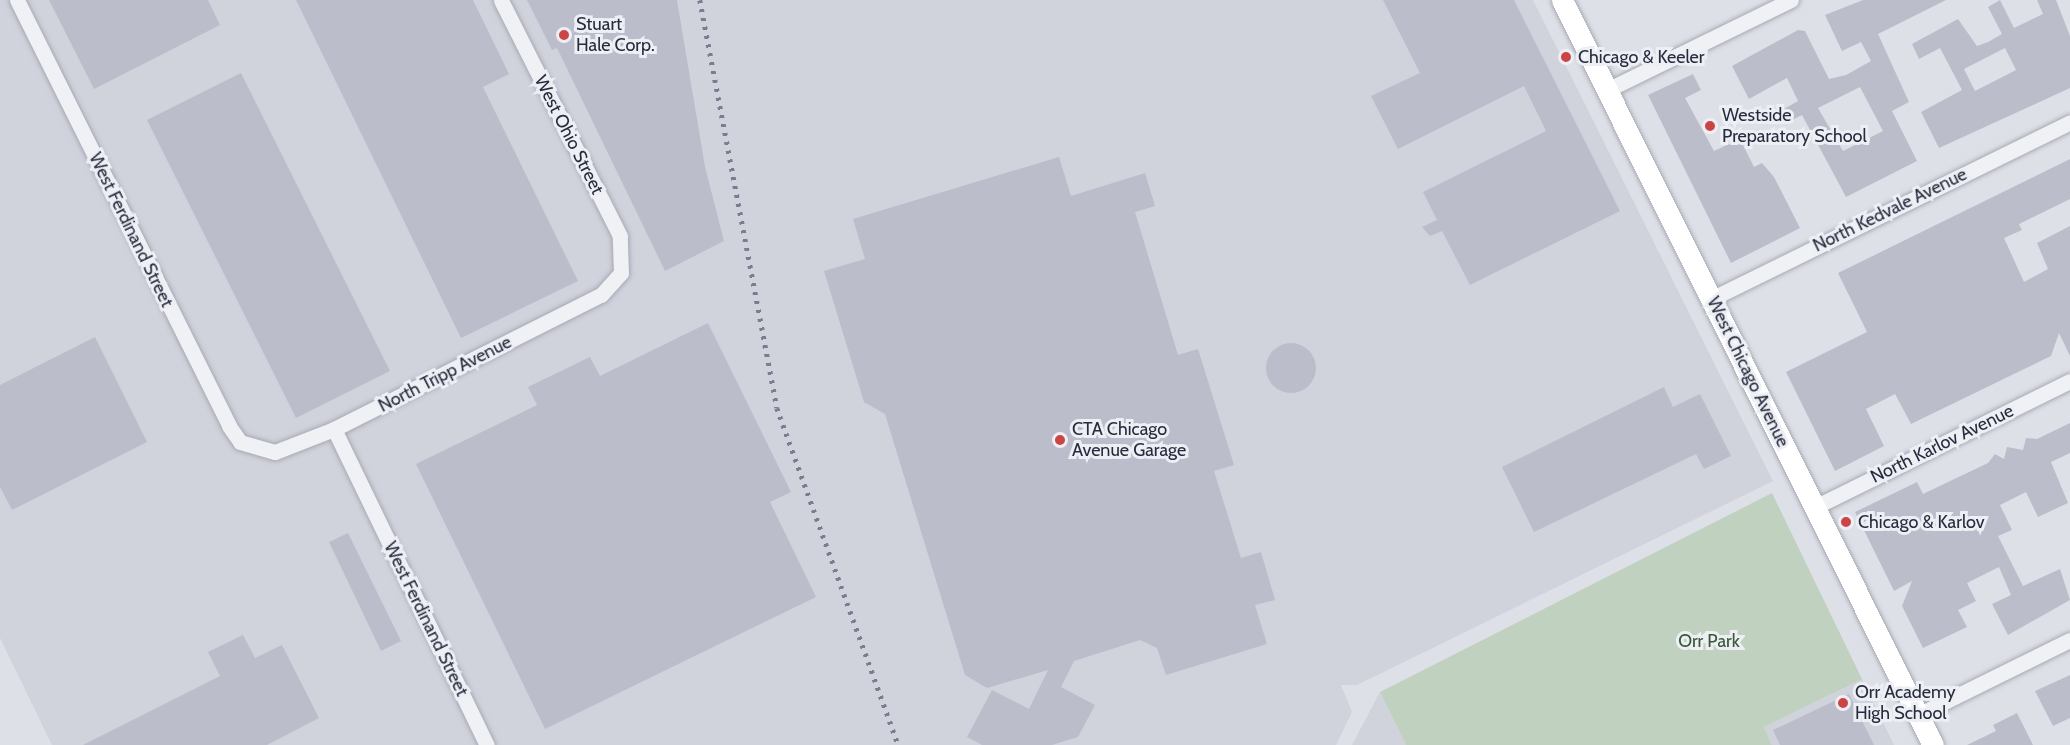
<!DOCTYPE html>
<style>
body{margin:0}
#map{position:relative;width:2070px;height:745px;overflow:hidden;background:#dee0e7;font-family:Cabin,sans-serif}
div>[style]{position:absolute}
[style*='--x']{left:calc(var(--x)*1px);top:calc(var(--y)*1px);width:calc(var(--w)*1px);rotate:calc(var(--a)*1deg)}
.built>*{inset:0;background:#d0d2dc}
.green>*{inset:0;background:#c1d1bf}
.building>*{inset:0;background:#bbbeca}
.round{border-radius:50%}
.roads{filter:drop-shadow(0 0 2px #a7aab4) drop-shadow(0 0 2px #a7aab4)}
.minor>*{height:15px;margin:-7.5px;padding:0 7.5px;transform-origin:7.5px;border-radius:7.5px;background:#f0f1f5}
.secondary>*{height:21px;margin:-10.5px;padding:0 10.5px;transform-origin:10.5px;border-radius:10.5px;background:#fff}
.rail>*{height:4.5px;margin-top:-2.25px;transform-origin:0;background:repeating-linear-gradient(90deg,#787d90 0 3px,transparent 0 9px)}
.dots>*{width:16px;height:16px;translate:-50% -50%;box-sizing:border-box;border:3px solid #edeff5;border-radius:50%}
span{translate:-50% -50%;white-space:nowrap;text-align:center;line-height:1.15;-webkit-text-stroke:6px #edeff5;paint-order:stroke}
.poi-label{font-size:18px;color:#272c3d}
.left{translate:0 -50%;text-align:left}
.street-label{font-size:18px;color:#272c3d}
.park-label{font-size:18px;color:#365935}
</style>
<div id="map">
<div class="built">
<div style="clip-path:polygon(0 0,1533px 0,1773px 481px,1357px 685px,1341px 685px,1352px 712px,1336px 745px,52px 745px,0 638px)"></div>
<div style="clip-path:polygon(1862px 679px,1894px 745px,1772px 745px,1764px 727px)"></div>
<div style="clip-path:polygon(1380px 692px,1406px 745px,1352px 745px)"></div>
</div>
<div class="green">
<div style="clip-path:polygon(1772px 493px,1862px 679px,1764px 727px,1772px 745px,1406px 745px,1380px 692px)"></div>
</div>
<div class="building">
<div style="clip-path:polygon(49px 0,208px 0,220px 25px,94px 89px)"></div>
<div style="clip-path:polygon(296px 0,473px 0,509px 74px,483px 87px,578px 281px,461px 338px)"></div>
<div style="clip-path:polygon(527px 0,677px 0,705px 167px,724px 241px,665px 271px,557px 48px,552px 50px)"></div>
<div style="clip-path:polygon(1383px 0,1514px 0,1620px 211px,1470px 285px,1442px 231px,1430px 236px,1422px 227px,1437px 220px,1423px 192px,1546px 131px,1524px 86px,1398px 149px,1371px 96px,1420px 73px)"></div>
<div style="clip-path:polygon(evenodd,1863px 0,1946px 0,1878px 34px,1909px 102px,1892px 111px,1917px 161px,1846px 197px,1802px 115px,1790px 121px,1784px 109px,1798px 101px,1787px 78px,1749px 99px,1732px 66px,1798px 30px,1805px 31px,1829px 79px,1846px 75px,1871px 61px,1861px 42px,1842px 51px,1825px 15px,1863px 0,1860px 87px,1883px 131px,1843px 151px,1818px 108px,1860px 87px)"></div>
<div style="clip-path:polygon(evenodd,2000px 0,2014px 28px,2043px 14px,2037px 0,2056px 0,2070px 36px,2070px 88px,1939px 148px,1921px 112px,1962px 90px,1940px 48px,1919px 59px,1912px 44px,1958px 19px,1977px 46px,1988px 42px,2002px 34px,1988px 7px,2000px 0,2005px 48px,2016px 70px,1975px 91px,1964px 69px,2005px 48px)"></div>
<div style="clip-path:polygon(241px 73px,390px 371px,296px 418px,147px 120px)"></div>
<div style="clip-path:polygon(1693px 74px,1701px 90px,1685px 98px,1714px 151px,1740px 139px,1754px 167px,1762px 163px,1774px 177px,1800px 228px,1731px 263px,1648px 95px)"></div>
<div style="clip-path:polygon(1059px 157px,1071px 196px,1145px 173px,1155px 206px,1135px 212px,1178px 355px,1198px 349px,1234px 465px,1214px 471px,1241px 558px,1261px 552px,1275px 600px,1255px 605px,1267px 644px,1166px 675px,1157px 648px,1140px 640px,1074px 661px,1061px 687px,1095px 705px,1078px 737px,1052px 745px,982px 745px,967px 737px,992px 690px,1029px 709px,1048px 670px,987px 688px,965px 675px,885px 414px,864px 402px,824px 271px,865px 259px,853px 219px)"></div>
<div style="clip-path:polygon(2070px 159px,2070px 199px,2019px 224px,2022px 230px,2004px 238px,2024px 282px,2048px 269px,2037px 243px,2070px 226px,2070px 356px,2059px 333px,2051px 356px,1911px 424px,1895px 394px,1866px 409px,1884px 446px,1835px 471px,1786px 372px,1867px 332px,1838px 273px)"></div>
<div style="clip-path:polygon(708px 323px,791px 492px,770px 502px,816px 597px,545px 729px,416px 464px,537px 405px,528px 387px,590px 357px,600px 376px)"></div>
<div style="clip-path:polygon(95px 337px,147px 442px,12px 510px,0 487px,0 385px)"></div>
<div class="round" style="left:1266px;top:343px;width:50px;height:50px"></div>
<div style="clip-path:polygon(1664px 387px,1673px 407px,1700px 394px,1731px 456px,1704px 469px,1696px 454px,1534px 532px,1502px 467px)"></div>
<div style="clip-path:polygon(2070px 423px,2070px 453px,2051px 462px,2068px 503px,2038px 517px,2026px 492px,2000px 505px,2012px 530px,1998px 536px,2023px 586px,2060px 569px,2070px 600px,2008px 635px,1992px 604px,2011px 595px,1999px 567px,1967px 583px,1976px 601px,1958px 610px,1967px 627px,1923px 648px,1902px 606px,1912px 581px,1894px 591px,1855px 512px,1917px 482px,1923px 494px,1988px 463px,1995px 454px,2004px 459px,2007px 447px,2023px 450px,2026px 438px,2037px 439px)"></div>
<div style="clip-path:polygon(348px 533px,401px 641px,381px 651px,329px 542px)"></div>
<div style="clip-path:polygon(243px 635px,255px 658px,282px 645px,319px 718px,267px 745px,83px 745px,220px 676px,208px 652px)"></div>
<div style="clip-path:polygon(2070px 675px,2070px 718px,2053px 726px,2035px 691px)"></div>
<div style="clip-path:polygon(1849px 694px,1874px 745px,1780px 745px,1773px 730px)"></div>
<div style="clip-path:polygon(2017px 713px,2033px 745px,1967px 745px,1996px 731px,1993px 725px)"></div>
</div>
<div class="roads">
<div class="minor">
<div style="--x:17;--y:0;--w:476;--a:63.5"></div>
<div style="--x:229;--y:426;--w:19;--a:55"></div>
<div style="--x:240;--y:442;--w:36;--a:16"></div>
<div style="--x:275;--y:452;--w:63;--a:-21.3"></div>
<div style="--x:334;--y:429;--w:299;--a:-26.7"></div>
<div style="--x:601;--y:295;--w:30;--a:-48"></div>
<div style="--x:621;--y:273;--w:37;--a:-92"></div>
<div style="--x:620;--y:236;--w:264;--a:-116.8"></div>
<div style="--x:1607;--y:90;--w:205;--a:-26.1"></div>
<div style="--x:1711;--y:299;--w:400;--a:-26.2"></div>
<div style="--x:334;--y:429;--w:351;--a:64.2"></div>
<div style="--x:1815;--y:507;--w:284;--a:-26.3"></div>
<div style="--x:1918;--y:715;--w:169;--a:-26.3"></div>
</div>
<div class="secondary">
<div style="--x:1562;--y:0;--w:832;--a:63.53"></div>
</div>
</div>
<div class="rail">
<div style="--x:700;--y:0;--w:415;--a:79.3"></div>
<div style="--x:777;--y:408;--w:358;--a:70.2"></div>
</div>
<div class="dots">
<div style="left:564px;top:35px;background:#cb4544"></div>
<div style="left:1566px;top:57px;background:#cb4544"></div>
<div style="left:1710px;top:126px;background:#cb4544"></div>
<div style="left:1060px;top:440px;background:#cb4544"></div>
<div style="left:1846px;top:522px;background:#cb4544"></div>
<div style="left:1843px;top:703px;background:#cb4544"></div>
</div>
<div class="poi-label">
<span class="left" style="left:576px;top:35px">Stuart<br>Hale Corp.</span>
<span class="left" style="left:1578px;top:57px">Chicago &amp; Keeler</span>
<span class="left" style="left:1722px;top:126px">Westside<br>Preparatory School</span>
<span class="left" style="left:1072px;top:440px">CTA Chicago<br>Avenue Garage</span>
<span class="left" style="left:1858px;top:522px">Chicago &amp; Karlov</span>
<span class="left" style="left:1855px;top:703px">Orr Academy<br>High School</span>
</div>
<div class="street-label">
<span style="left:569px;top:135px;rotate:63deg">West Ohio Street</span>
<span style="left:1890px;top:210px;rotate:-26deg">North Kedvale Avenue</span>
<span style="left:131px;top:230px;rotate:64deg">West Ferdinand Street</span>
<span style="left:1748px;top:372px;rotate:64deg">West Chicago Avenue</span>
<span style="left:445px;top:374px;rotate:-27deg">North Tripp Avenue</span>
<span style="left:1942px;top:444px;rotate:-26deg">North Karlov Avenue</span>
<span style="left:426px;top:619px;rotate:64deg">West Ferdinand Street</span>
</div>
<div class="park-label">
<span style="left:1709px;top:641px">Orr Park</span>
</div>
</div>
